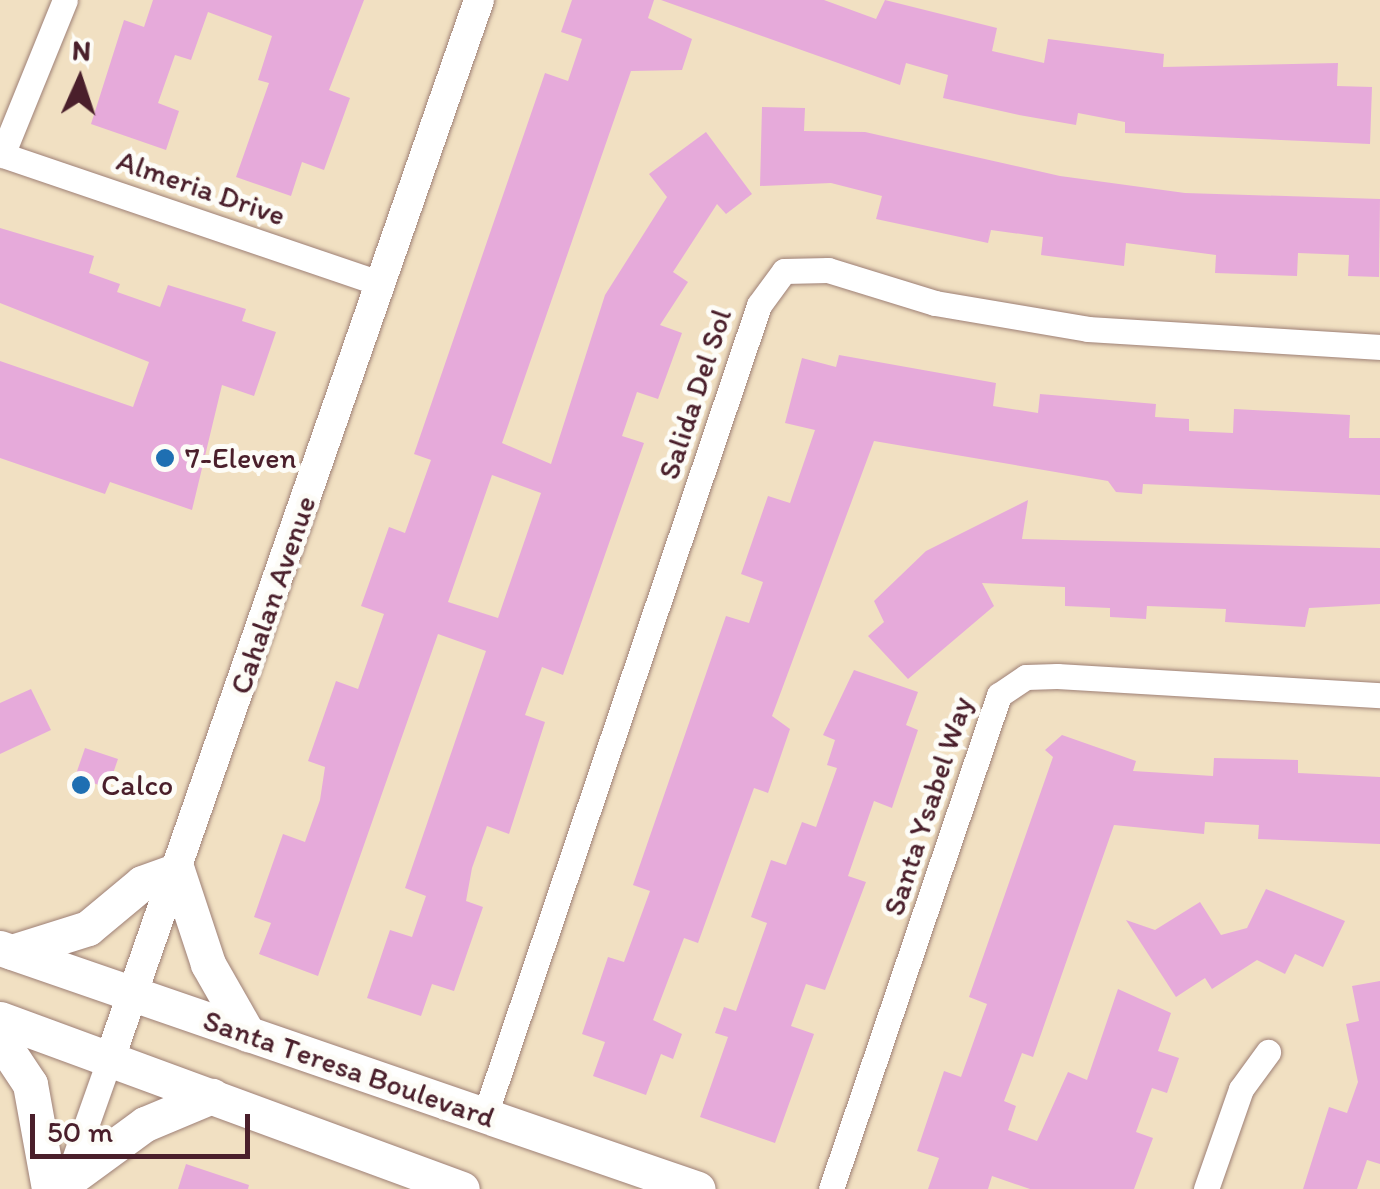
<!DOCTYPE html>
<style>
body{margin:0}
#map{position:relative;width:1380px;height:1189px;overflow:hidden;background:#f1e0c2;font-family:Itim,sans-serif}
div>[style]{position:absolute}
[style*='--x']{left:calc(var(--x)*1px);top:calc(var(--y)*1px);width:calc(var(--w)*1px);rotate:calc(var(--a)*1deg)}
.building>*{inset:0;background:#e6aada}
.roads{filter:drop-shadow(0 0 2px #9e8076) drop-shadow(0 0 2px #9e8076)}
.minor>*{height:25px;margin:-12.5px;padding:0 12.5px;transform-origin:12.5px;border-radius:12.5px;background:#fff}
.tertiary>*{height:30px;margin:-15px;padding:0 15px;transform-origin:15px;border-radius:15px;background:#fff}
.secondary>*{height:35px;margin:-17.5px;padding:0 17.5px;transform-origin:17.5px;border-radius:17.5px;background:#fff}
.dots>*{width:28px;height:28px;translate:-50% -50%;box-sizing:border-box;border:5px solid #fdfcf7;border-radius:50%}
span{translate:-50% -50%;white-space:nowrap;text-align:center;line-height:1.15;-webkit-text-stroke:10px #fdfcf7;paint-order:stroke}
.street-label{font-size:30px;color:#4a1f2b}
.poi-label{font-size:30px;color:#4a1f2b}
.left{translate:0 -50%;text-align:left}
.north{position:absolute;left:30px;top:30px;width:100px;height:100px;-webkit-text-stroke:8px #fdfcf7;paint-order:stroke;rotate:3deg;font-size:28px;font-weight:700;line-height:40px;text-align:center;color:#4a1f2b}
.north::after{content:'';display:block;margin:auto;width:35px;height:45px;background:#4a1f2b;clip-path:polygon(50% 0,100% 100%,50% 72%,0 100%)}
.scale{position:absolute;left:30px;top:1114px;width:220px;height:45px;box-sizing:border-box;border:5px solid #4a1f2b;border-top:0;padding-left:12px;font-size:30px;line-height:35px;white-space:nowrap;color:#4a1f2b;-webkit-text-stroke:8px #fdfcf7;paint-order:stroke}
</style>
<div id="map">
<div class="building">
<div style="clip-path:polygon(153px 0,364px 0,329px 90px,350px 98px,324px 170px,302px 162px,291px 196px,236px 177px,269px 83px,258px 80px,272px 36px,208px 12px,191px 60px,175px 55px,158px 103px,179px 111px,166px 150px,91px 124px,124px 20px,144px 27px)"></div>
<div style="clip-path:polygon(evenodd,572px 0,654px 0,648px 18px,692px 39px,682px 70px,631px 71px,502px 443px,551px 464px,605px 295px,667px 197px,649px 174px,706px 132px,752px 194px,726px 214px,717px 204px,673px 272px,688px 282px,660px 325px,682px 333px,658px 399px,637px 392px,622px 436px,644px 443px,563px 675px,542px 667px,525px 715px,545px 722px,509px 834px,487px 826px,472px 868px,466px 901px,483px 907px,454px 991px,432px 984px,421px 1016px,367px 998px,390px 930px,412px 937px,426px 896px,405px 888px,486px 651px,438px 634px,318px 976px,259px 954px,271px 923px,254px 917px,283px 834px,305px 842px,320px 800px,325px 767px,308px 761px,336px 681px,358px 689px,384px 614px,361px 606px,389px 527px,405px 533px,431px 460px,414px 454px,545px 73px,568px 81px,582px 39px,561px 32px,572px 0,492px 475px,541px 493px,498px 618px,448px 602px,492px 475px)"></div>
<div style="clip-path:polygon(661px 0,824px 0,876px 19px,885px 0,997px 28px,992px 51px,1044px 63px,1048px 39px,1164px 54px,1163px 67px,1338px 63px,1337px 86px,1372px 87px,1370px 144px,1125px 133px,1125px 122px,1078px 113px,1076px 125px,1019px 115px,943px 98px,948px 75px,906px 63px,900px 85px)"></div>
<div style="clip-path:polygon(762px 107px,805px 108px,804px 131px,865px 132px,1060px 176px,1185px 193px,1380px 199px,1379px 277px,1348px 276px,1349px 255px,1298px 253px,1297px 276px,1215px 273px,1216px 255px,1126px 243px,1124px 266px,1041px 255px,1043px 237px,991px 230px,988px 243px,876px 219px,882px 196px,831px 183px,760px 186px)"></div>
<div style="clip-path:polygon(0 228px,94px 256px,89px 273px,120px 284px,117px 292px,160px 307px,168px 285px,246px 309px,242px 321px,276px 332px,254px 396px,222px 385px,192px 510px,110px 482px,105px 494px,0 458px,0 361px,133px 407px,149px 362px,0 303px)"></div>
<div style="clip-path:polygon(839px 355px,996px 383px,993px 406px,1038px 413px,1040px 394px,1156px 404px,1155px 417px,1189px 419px,1189px 431px,1233px 433px,1234px 409px,1350px 415px,1349px 438px,1380px 438px,1380px 495px,1143px 484px,1142px 494px,1116px 492px,1108px 481px,874px 441px,772px 716px,790px 729px,768px 793px,754px 788px,698px 943px,684px 938px,653px 1020px,682px 1034px,673px 1059px,661px 1054px,646px 1095px,593px 1076px,605px 1042px,582px 1034px,608px 957px,624px 962px,650px 891px,633px 885px,726px 616px,749px 623px,763px 582px,741px 574px,768px 496px,790px 503px,815px 430px,785px 423px,802px 358px,836px 367px)"></div>
<div style="clip-path:polygon(1028px 500px,1022px 539px,1380px 548px,1380px 604px,1309px 608px,1305px 627px,1225px 622px,1226px 609px,1147px 606px,1146px 619px,1110px 617px,1110px 608px,1065px 606px,1065px 587px,982px 583px,994px 606px,908px 679px,868px 636px,884px 622px,874px 601px,926px 551px)"></div>
<div style="clip-path:polygon(854px 670px,918px 692px,906px 725px,918px 730px,892px 808px,874px 801px,848px 876px,866px 882px,825px 990px,806px 984px,791px 1026px,814px 1034px,775px 1143px,700px 1117px,728px 1037px,715px 1033px,724px 1007px,736px 1011px,767px 923px,751px 917px,771px 860px,786px 865px,802px 822px,816px 827px,837px 768px,827px 765px,835px 740px,823px 735px)"></div>
<div style="clip-path:polygon(31px 689px,51px 730px,0 754px,0 703px)"></div>
<div style="clip-path:polygon(1062px 735px,1136px 761px,1133px 771px,1213px 776px,1214px 758px,1261px 759px,1298px 760px,1298px 773px,1380px 777px,1380px 844px,1258px 839px,1259px 825px,1205px 822px,1204px 834px,1114px 825px,1033px 1057px,1022px 1053px,1004px 1101px,1016px 1106px,1008px 1130px,1037px 1141px,1068px 1072px,1087px 1080px,1118px 989px,1171px 1013px,1158px 1051px,1179px 1058px,1167px 1093px,1152px 1088px,1136px 1132px,1153px 1138px,1134px 1189px,1030px 1189px,992px 1176px,988px 1189px,928px 1189px,939px 1158px,917px 1151px,944px 1071px,961px 1077px,987px 1004px,969px 997px,1053px 757px,1045px 750px)"></div>
<div style="clip-path:polygon(85px 748px,118px 759px,108px 788px,75px 777px)"></div>
<div style="clip-path:polygon(1266px 889px,1345px 921px,1323px 967px,1295px 954px,1285px 974px,1257px 960px,1212px 989px,1205px 978px,1176px 997px,1126px 920px,1155px 930px,1200px 902px,1221px 935px,1247px 928px)"></div>
<div style="clip-path:polygon(1380px 981px,1380px 1164px,1367px 1160px,1357px 1189px,1303px 1189px,1329px 1107px,1347px 1113px,1358px 1082px,1346px 1024px,1359px 1021px,1352px 986px)"></div>
<div style="clip-path:polygon(186px 1164px,249px 1185px,248px 1189px,178px 1189px)"></div>
</div>
<div class="roads">
<div class="minor">
<div style="--x:0;--y:154;--w:403;--a:18.8"></div>
<div style="--x:2;--y:155;--w:167;--a:-67.9"></div>
<div style="--x:485;--y:1115;--w:855;--a:-71.31"></div>
<div style="--x:759;--y:305;--w:42;--a:-53.7"></div>
<div style="--x:784;--y:271;--w:44;--a:-1.3"></div>
<div style="--x:828;--y:270;--w:112;--a:17.1"></div>
<div style="--x:935;--y:303;--w:155;--a:9.6"></div>
<div style="--x:1088;--y:329;--w:293;--a:3.5"></div>
<div style="--x:65;--y:1185;--w:135;--a:-70.5"></div>
<div style="--x:831;--y:1189;--w:522;--a:-71.22"></div>
<div style="--x:999;--y:695;--w:32;--a:-34"></div>
<div style="--x:1026;--y:677;--w:31;--a:-2"></div>
<div style="--x:1057;--y:676;--w:324;--a:3.4"></div>
<div style="--x:1206;--y:1189;--w:106;--a:-70.7"></div>
<div style="--x:1241;--y:1089;--w:46;--a:-53.9"></div>
</div>
<div class="tertiary">
<div style="--x:110;--y:1058;--w:1121;--a:-70.77"></div>
</div>
<div class="secondary">
<div style="--x:0;--y:948;--w:738;--a:19.05"></div>
<div style="--x:12;--y:952;--w:80;--a:-17.5"></div>
<div style="--x:88;--y:928;--w:70;--a:-39.8"></div>
<div style="--x:142;--y:883;--w:37;--a:-20"></div>
<div style="--x:177;--y:870;--w:99;--a:71.7"></div>
<div style="--x:208;--y:964;--w:81;--a:60.3"></div>
<div style="--x:0;--y:1019;--w:492;--a:20.2"></div>
<div style="--x:0;--y:1039;--w:54;--a:56.3"></div>
<div style="--x:30;--y:1084;--w:107;--a:79.7"></div>
<div style="--x:67;--y:1181;--w:97;--a:-36.2"></div>
<div style="--x:145;--y:1124;--w:73;--a:-22.7"></div>
</div>
</div>
<div class="dots">
<div style="left:165px;top:458px;background:#1f6fb2"></div>
<div style="left:81px;top:785px;background:#1f6fb2"></div>
</div>
<div class="street-label">
<span style="left:201px;top:188px;rotate:19deg">Almeria Drive</span>
<span style="left:695px;top:394px;rotate:-72deg">Salida Del Sol</span>
<span style="left:273px;top:595px;rotate:-71deg">Cahalan Avenue</span>
<span style="left:928px;top:806px;rotate:-72deg">Santa Ysabel Way</span>
<span style="left:349px;top:1069px;rotate:19deg">Santa Teresa Boulevard</span>
</div>
<div class="poi-label">
<span class="left" style="left:185px;top:458px">7-Eleven</span>
<span class="left" style="left:101px;top:785px">Calco</span>
</div>
<div class="north">N</div>
<div class="scale">50 m</div>
</div>
